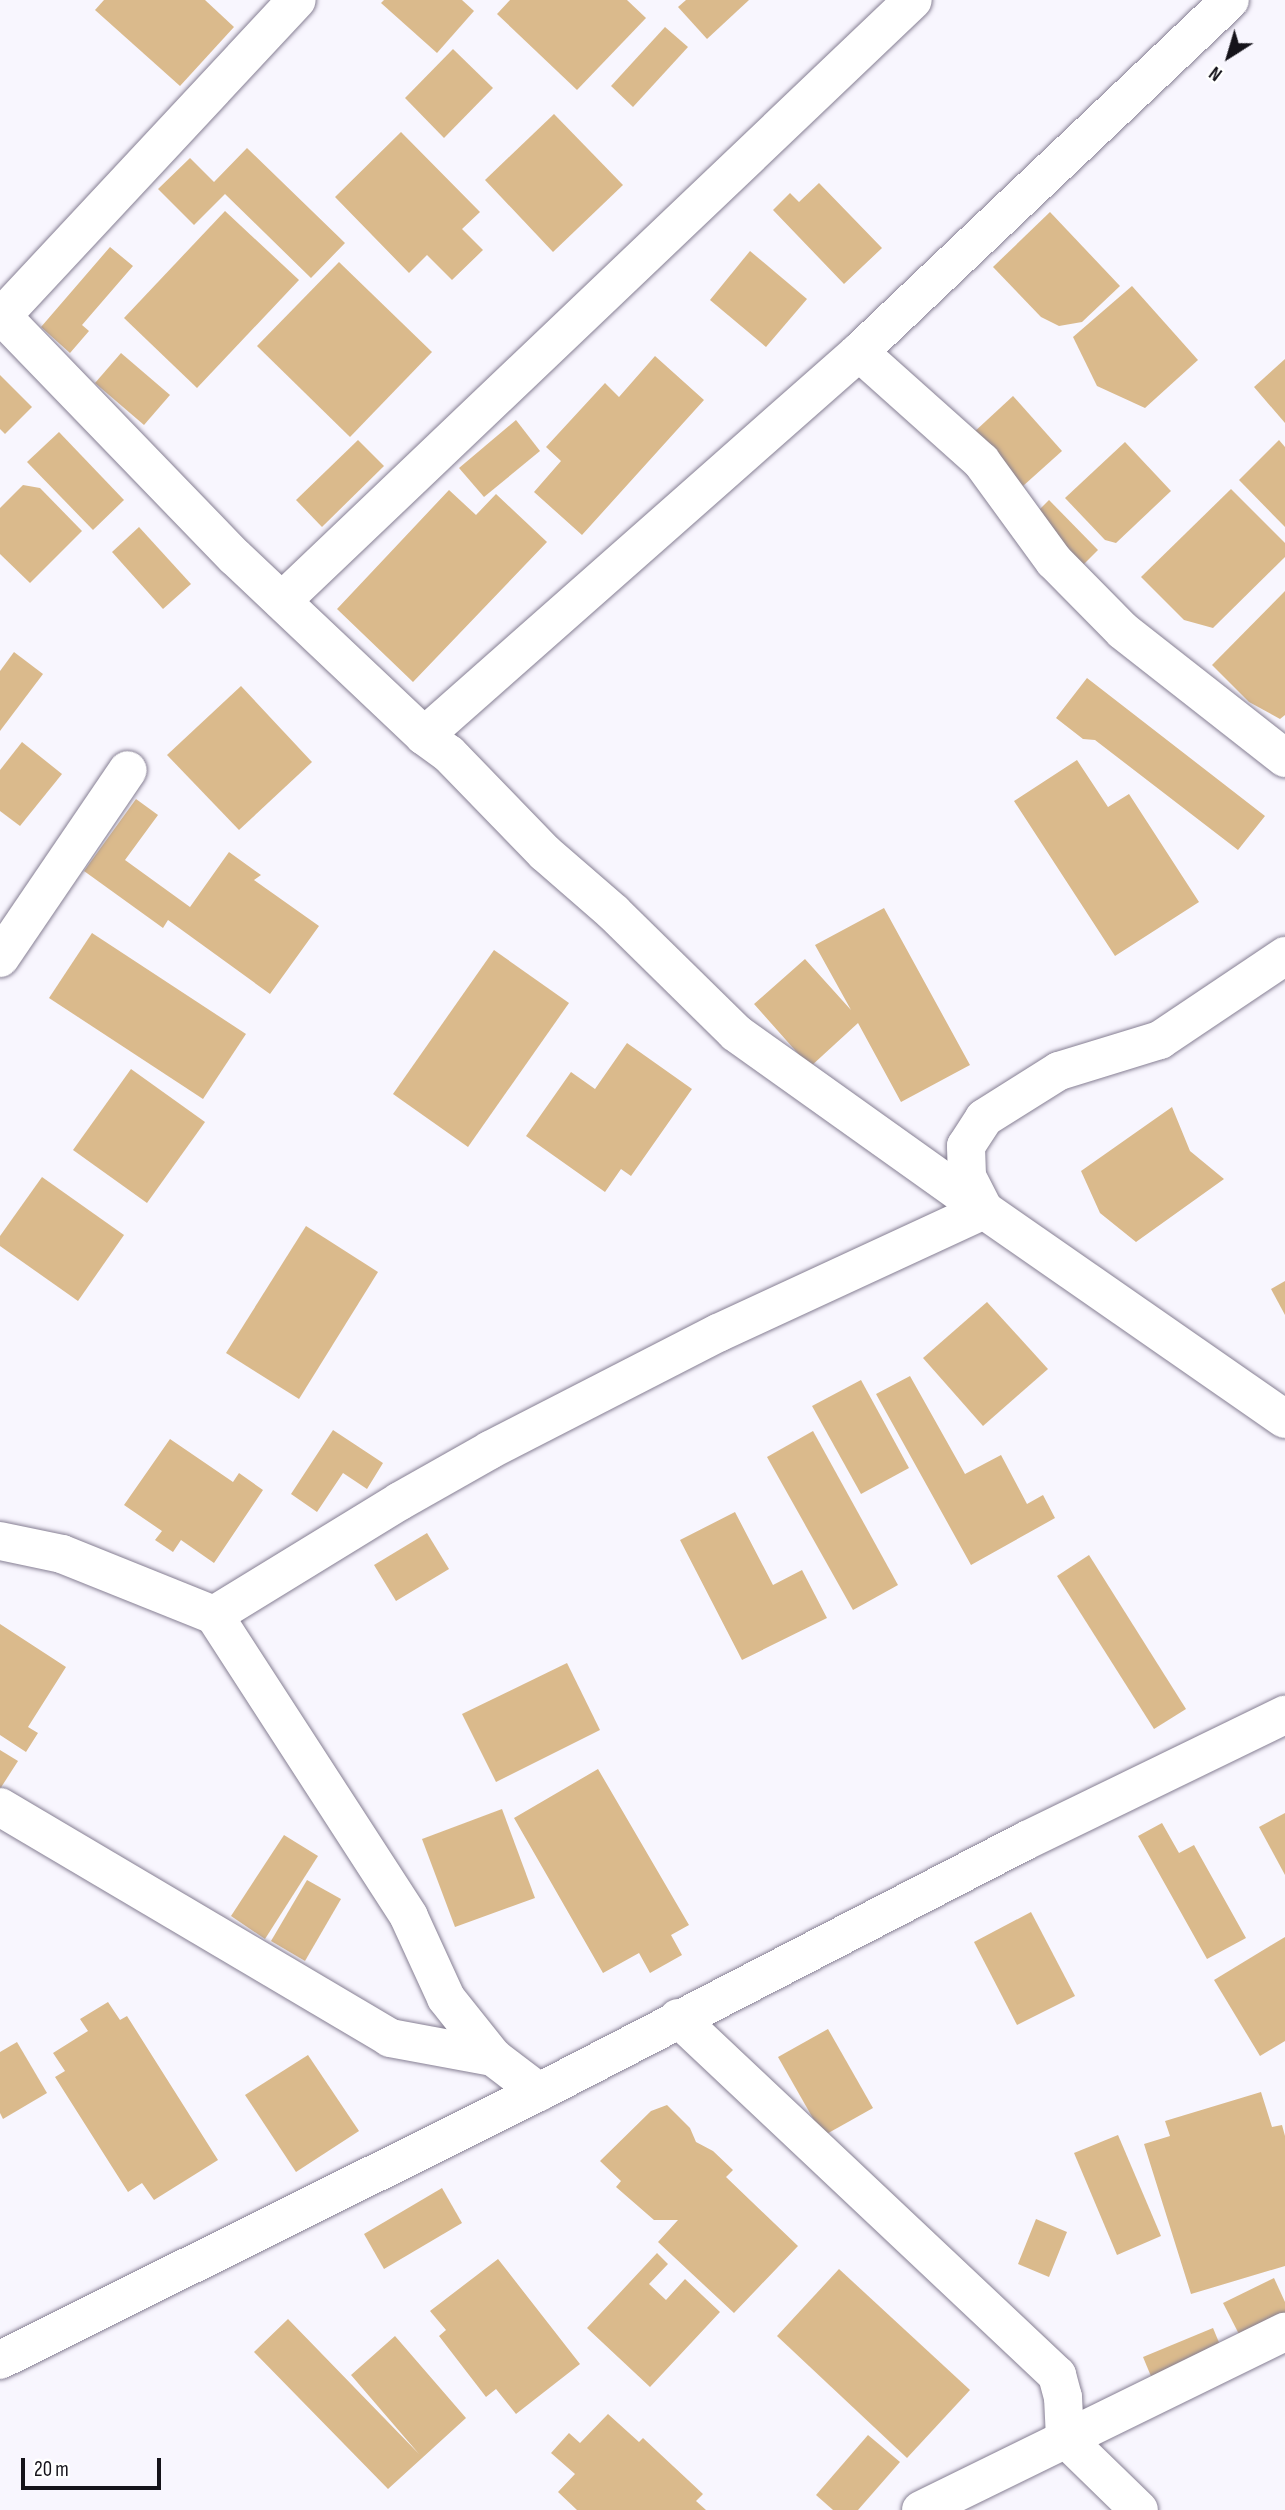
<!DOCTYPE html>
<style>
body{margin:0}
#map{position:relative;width:1285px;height:2510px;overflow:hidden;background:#f8f6fe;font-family:"Sofia Sans Condensed",sans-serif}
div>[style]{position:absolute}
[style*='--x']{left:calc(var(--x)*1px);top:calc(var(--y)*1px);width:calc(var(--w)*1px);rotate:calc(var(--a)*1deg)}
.building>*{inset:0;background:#daba8c}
.roads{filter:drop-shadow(0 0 2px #867f93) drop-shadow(0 0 2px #867f93)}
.minor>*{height:38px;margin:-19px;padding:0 19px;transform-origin:19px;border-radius:19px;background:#fff}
span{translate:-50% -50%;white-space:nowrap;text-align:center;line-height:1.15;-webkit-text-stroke:5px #fff;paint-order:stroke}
.north{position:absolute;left:1194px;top:21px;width:70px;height:70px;-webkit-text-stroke:5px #fff;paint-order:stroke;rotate:217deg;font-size:19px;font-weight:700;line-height:28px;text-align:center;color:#15131a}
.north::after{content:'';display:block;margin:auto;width:24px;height:32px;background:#15131a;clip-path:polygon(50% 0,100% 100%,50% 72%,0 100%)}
.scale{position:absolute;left:21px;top:2458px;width:140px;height:32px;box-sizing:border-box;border:4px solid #15131a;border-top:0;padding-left:9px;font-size:21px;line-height:24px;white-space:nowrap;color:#15131a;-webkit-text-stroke:5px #fff;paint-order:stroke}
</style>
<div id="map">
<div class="building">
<div style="clip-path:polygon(104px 0,205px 0,234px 27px,180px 86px,95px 10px)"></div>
<div style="clip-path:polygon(384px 0,462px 0,474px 11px,437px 53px,381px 3px)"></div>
<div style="clip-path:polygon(510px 0,627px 0,646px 18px,577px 90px,497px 14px)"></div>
<div style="clip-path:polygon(686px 0,749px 0,707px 39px,678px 7px)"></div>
<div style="clip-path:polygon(665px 27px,688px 47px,633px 107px,611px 86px)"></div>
<div style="clip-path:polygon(453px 49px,493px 88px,444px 138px,405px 98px)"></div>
<div style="clip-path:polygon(554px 114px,623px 185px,553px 252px,485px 180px)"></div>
<div style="clip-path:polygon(401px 132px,480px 212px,462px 229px,483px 250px,452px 280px,427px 255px,409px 273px,335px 197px)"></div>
<div style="clip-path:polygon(247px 148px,345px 243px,311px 278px,225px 194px,194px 225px,158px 189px,190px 158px,214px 182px)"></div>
<div style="clip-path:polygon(819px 183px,882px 248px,844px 284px,773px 210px,790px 193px,799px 202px)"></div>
<div style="clip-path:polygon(225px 211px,299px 280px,197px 388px,124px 318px)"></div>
<div style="clip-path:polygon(1050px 212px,1120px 286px,1082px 322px,1059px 326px,1041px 317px,993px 267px)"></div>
<div style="clip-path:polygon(110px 247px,133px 266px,82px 325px,89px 331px,70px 353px,41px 327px)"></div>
<div style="clip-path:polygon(750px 251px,807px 299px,766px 347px,710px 300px)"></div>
<div style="clip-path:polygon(339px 262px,432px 352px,350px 437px,257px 346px)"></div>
<div style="clip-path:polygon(1132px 286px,1198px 360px,1145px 408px,1097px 386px,1073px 337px)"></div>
<div style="clip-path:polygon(121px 353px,170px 395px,144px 425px,95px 383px)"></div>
<div style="clip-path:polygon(655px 356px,704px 400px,582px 535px,534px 492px,561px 461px,546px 447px,605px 383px,619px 397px)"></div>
<div style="clip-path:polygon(1285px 359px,1285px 423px,1254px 387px)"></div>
<div style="clip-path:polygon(0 375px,32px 407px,5px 434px,0 429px)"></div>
<div style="clip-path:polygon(1013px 396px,1062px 451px,1013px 495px,959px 446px)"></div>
<div style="clip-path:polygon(516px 420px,540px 451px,484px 497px,459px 468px)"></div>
<div style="clip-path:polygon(59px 432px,124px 500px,93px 530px,27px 462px)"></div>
<div style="clip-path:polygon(358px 440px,384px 466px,322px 527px,296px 500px)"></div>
<div style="clip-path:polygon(1279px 440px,1285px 447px,1285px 527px,1239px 480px)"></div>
<div style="clip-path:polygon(1125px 442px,1171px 491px,1116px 543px,1105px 540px,1065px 498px)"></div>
<div style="clip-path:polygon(23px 485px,40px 488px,82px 531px,30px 583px,0 554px,0 508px)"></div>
<div style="clip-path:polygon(1231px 489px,1285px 543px,1285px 557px,1213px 628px,1184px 620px,1141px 577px)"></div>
<div style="clip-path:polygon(449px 490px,476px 515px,496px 494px,547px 542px,413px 682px,337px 609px)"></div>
<div style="clip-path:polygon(1049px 500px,1098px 550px,1080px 568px,1031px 518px)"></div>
<div style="clip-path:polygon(139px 527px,191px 584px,163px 609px,112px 552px)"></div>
<div style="clip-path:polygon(1285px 591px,1285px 715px,1280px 719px,1249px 702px,1212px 665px)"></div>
<div style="clip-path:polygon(14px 652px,43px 674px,0 731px,0 671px)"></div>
<div style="clip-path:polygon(1087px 678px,1265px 816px,1238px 850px,1095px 740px,1083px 739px,1056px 718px)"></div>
<div style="clip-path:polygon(241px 686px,312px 762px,239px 830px,167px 755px)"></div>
<div style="clip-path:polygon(22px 742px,62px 774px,20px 826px,0 811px,0 770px)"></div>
<div style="clip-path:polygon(1077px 760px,1108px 807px,1129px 794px,1199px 902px,1115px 956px,1014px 801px)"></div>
<div style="clip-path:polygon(136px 799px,158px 815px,125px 860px,190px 907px,229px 852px,261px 875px,254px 880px,319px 926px,270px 994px,168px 920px,163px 928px,84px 871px)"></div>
<div style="clip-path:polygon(884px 908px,970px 1065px,901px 1102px,858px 1023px,810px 1067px,754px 1004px,805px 959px,851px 1010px,815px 945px)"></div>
<div style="clip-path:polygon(92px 933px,246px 1034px,203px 1099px,49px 998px)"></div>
<div style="clip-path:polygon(494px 950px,569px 1003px,468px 1147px,393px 1094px)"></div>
<div style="clip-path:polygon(627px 1043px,692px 1089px,631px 1176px,621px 1169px,605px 1192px,526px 1136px,571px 1072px,595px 1089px)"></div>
<div style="clip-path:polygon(131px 1069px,205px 1122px,147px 1203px,73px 1150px)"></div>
<div style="clip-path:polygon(1172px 1107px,1190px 1151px,1224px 1179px,1136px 1242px,1100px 1213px,1081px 1171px)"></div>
<div style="clip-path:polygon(42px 1177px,124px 1235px,78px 1301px,0 1246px,0 1236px)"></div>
<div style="clip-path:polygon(306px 1226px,378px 1272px,299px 1399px,226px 1353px)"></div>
<div style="clip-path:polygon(1285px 1281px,1285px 1315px,1271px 1289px)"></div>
<div style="clip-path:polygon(987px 1302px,1048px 1369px,983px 1426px,923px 1358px)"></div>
<div style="clip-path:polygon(910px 1376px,965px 1474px,1001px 1455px,1027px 1504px,1043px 1495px,1055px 1518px,971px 1565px,876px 1394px)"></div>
<div style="clip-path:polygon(861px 1380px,909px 1468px,861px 1494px,812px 1406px)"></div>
<div style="clip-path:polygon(333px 1430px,383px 1463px,367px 1489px,343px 1473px,317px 1512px,291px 1494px)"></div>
<div style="clip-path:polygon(813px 1431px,898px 1585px,853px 1610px,767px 1457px)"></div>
<div style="clip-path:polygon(170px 1439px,233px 1482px,239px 1473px,263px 1490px,214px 1563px,181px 1540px,173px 1552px,155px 1540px,162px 1531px,124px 1505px)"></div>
<div style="clip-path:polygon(735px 1512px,773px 1585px,802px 1570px,827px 1618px,742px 1660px,680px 1540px)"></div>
<div style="clip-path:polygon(427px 1533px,449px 1569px,396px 1601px,374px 1565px)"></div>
<div style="clip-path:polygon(1089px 1555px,1186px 1709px,1154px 1729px,1057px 1576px)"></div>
<div style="clip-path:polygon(0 1624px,66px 1667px,28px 1727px,38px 1733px,26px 1752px,0 1735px)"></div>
<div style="clip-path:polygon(567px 1663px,600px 1730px,496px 1782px,462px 1714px)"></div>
<div style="clip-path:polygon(0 1750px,18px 1761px,0 1789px)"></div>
<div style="clip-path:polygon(598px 1769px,689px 1925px,671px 1935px,682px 1955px,650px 1973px,639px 1953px,603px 1973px,514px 1818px)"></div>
<div style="clip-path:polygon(502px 1809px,535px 1898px,455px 1927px,422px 1839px)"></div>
<div style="clip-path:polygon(1285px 1813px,1285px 1875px,1259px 1827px)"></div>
<div style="clip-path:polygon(1162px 1823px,1179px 1853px,1194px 1845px,1246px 1938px,1207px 1959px,1138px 1836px)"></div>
<div style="clip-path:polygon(284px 1835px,318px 1856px,265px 1939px,231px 1916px)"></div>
<div style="clip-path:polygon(307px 1880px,341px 1899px,305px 1961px,271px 1941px)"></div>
<div style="clip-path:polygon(1031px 1912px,1075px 1996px,1017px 2025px,974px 1942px)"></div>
<div style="clip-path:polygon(1285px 1937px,1285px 2041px,1260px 2056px,1214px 1980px)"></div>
<div style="clip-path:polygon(108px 2002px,120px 2020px,127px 2016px,218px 2160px,154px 2200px,142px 2183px,128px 2192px,55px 2077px,65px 2071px,53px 2053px,88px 2031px,80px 2019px)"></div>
<div style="clip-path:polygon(828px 2029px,873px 2108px,823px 2136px,778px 2057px)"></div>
<div style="clip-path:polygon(17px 2042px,47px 2093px,3px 2119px,0 2113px,0 2052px)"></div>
<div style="clip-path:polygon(308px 2055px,359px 2131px,296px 2172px,245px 2095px)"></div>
<div style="clip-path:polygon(1261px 2092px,1272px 2127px,1282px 2125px,1285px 2136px,1285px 2266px,1191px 2294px,1144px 2144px,1170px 2136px,1165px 2121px)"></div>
<div style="clip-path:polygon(667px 2105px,690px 2128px,696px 2142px,713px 2151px,733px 2170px,726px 2177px,798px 2246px,734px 2313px,658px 2242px,678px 2220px,654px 2220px,616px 2187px,621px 2181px,600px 2161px,651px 2111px)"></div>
<div style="clip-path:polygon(1118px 2135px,1161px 2236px,1117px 2255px,1074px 2153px)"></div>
<div style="clip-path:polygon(442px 2188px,462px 2223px,384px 2269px,364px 2234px)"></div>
<div style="clip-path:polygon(1036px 2219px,1067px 2232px,1049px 2277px,1018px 2264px)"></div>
<div style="clip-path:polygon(657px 2253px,668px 2264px,649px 2284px,666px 2300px,685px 2279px,720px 2312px,650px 2387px,587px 2328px)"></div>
<div style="clip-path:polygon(498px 2259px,580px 2364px,516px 2414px,496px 2389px,486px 2397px,439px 2336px,446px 2330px,430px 2311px)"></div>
<div style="clip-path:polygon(839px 2269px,970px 2390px,907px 2458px,777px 2336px)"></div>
<div style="clip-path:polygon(1274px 2278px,1285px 2302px,1285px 2316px,1241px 2338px,1223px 2303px)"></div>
<div style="clip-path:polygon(288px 2319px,419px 2454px,351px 2375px,395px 2336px,466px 2418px,388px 2489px,254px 2352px)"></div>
<div style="clip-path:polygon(1213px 2328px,1223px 2352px,1153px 2381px,1143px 2357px)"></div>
<div style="clip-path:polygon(608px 2414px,639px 2442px,643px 2438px,703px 2494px,696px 2501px,706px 2510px,577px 2510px,558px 2492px,575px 2474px,551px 2453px,569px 2433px,580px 2443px)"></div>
<div style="clip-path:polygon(868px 2435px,900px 2462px,858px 2510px,833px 2510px,816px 2495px)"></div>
</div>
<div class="roads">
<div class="minor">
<div style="--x:0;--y:314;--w:338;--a:46"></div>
<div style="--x:235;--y:557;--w:260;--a:43.4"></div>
<div style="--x:424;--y:736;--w:31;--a:36"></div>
<div style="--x:449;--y:754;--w:138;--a:45.9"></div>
<div style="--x:545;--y:853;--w:91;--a:41"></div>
<div style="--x:614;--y:913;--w:171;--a:44.5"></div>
<div style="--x:736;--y:1033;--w:305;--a:35.5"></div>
<div style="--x:984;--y:1210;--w:366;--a:34.8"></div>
<div style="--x:2;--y:316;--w:432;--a:-47"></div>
<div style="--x:859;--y:352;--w:164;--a:41.8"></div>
<div style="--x:981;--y:461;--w:124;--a:53.9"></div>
<div style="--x:1054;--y:561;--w:98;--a:45.4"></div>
<div style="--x:1123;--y:631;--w:206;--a:38.1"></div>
<div style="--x:282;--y:601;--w:871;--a:-43.61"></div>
<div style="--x:424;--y:736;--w:580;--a:-41.44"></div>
<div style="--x:859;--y:352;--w:511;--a:-43.49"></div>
<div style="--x:0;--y:958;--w:227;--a:-55.8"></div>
<div style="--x:0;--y:1541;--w:63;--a:11.8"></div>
<div style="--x:62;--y:1554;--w:164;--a:21.9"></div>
<div style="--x:214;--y:1615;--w:359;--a:57.1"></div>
<div style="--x:409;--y:1917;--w:89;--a:65.4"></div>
<div style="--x:446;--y:1998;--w:75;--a:51.5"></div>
<div style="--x:493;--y:2057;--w:58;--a:37.3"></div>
<div style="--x:214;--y:1615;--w:218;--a:-31.5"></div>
<div style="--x:400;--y:1501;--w:103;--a:-29.5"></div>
<div style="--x:490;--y:1450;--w:256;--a:-27.2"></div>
<div style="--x:718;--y:1333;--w:293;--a:-24.8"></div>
<div style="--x:984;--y:1210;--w:38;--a:-117"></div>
<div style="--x:967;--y:1176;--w:30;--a:-92"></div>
<div style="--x:966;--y:1146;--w:33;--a:-57"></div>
<div style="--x:984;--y:1118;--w:89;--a:-32.1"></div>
<div style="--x:1059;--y:1071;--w:106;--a:-17.1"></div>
<div style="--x:1160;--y:1040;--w:151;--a:-33.9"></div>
<div style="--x:0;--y:1807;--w:453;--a:30.6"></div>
<div style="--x:390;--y:2038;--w:105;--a:10.5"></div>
<div style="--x:678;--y:2018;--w:521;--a:43.29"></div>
<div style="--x:1057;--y:2375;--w:23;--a:75"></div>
<div style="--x:1063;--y:2397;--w:41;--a:87.2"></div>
<div style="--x:1065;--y:2438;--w:103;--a:44.2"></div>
<div style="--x:0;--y:2360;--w:602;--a:-26.44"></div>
<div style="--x:539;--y:2092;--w:549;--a:-27.31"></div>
<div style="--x:1027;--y:1840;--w:287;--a:-25.9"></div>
<div style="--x:921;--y:2510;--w:405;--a:-26.1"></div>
</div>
</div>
<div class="north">N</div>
<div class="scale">20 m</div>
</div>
